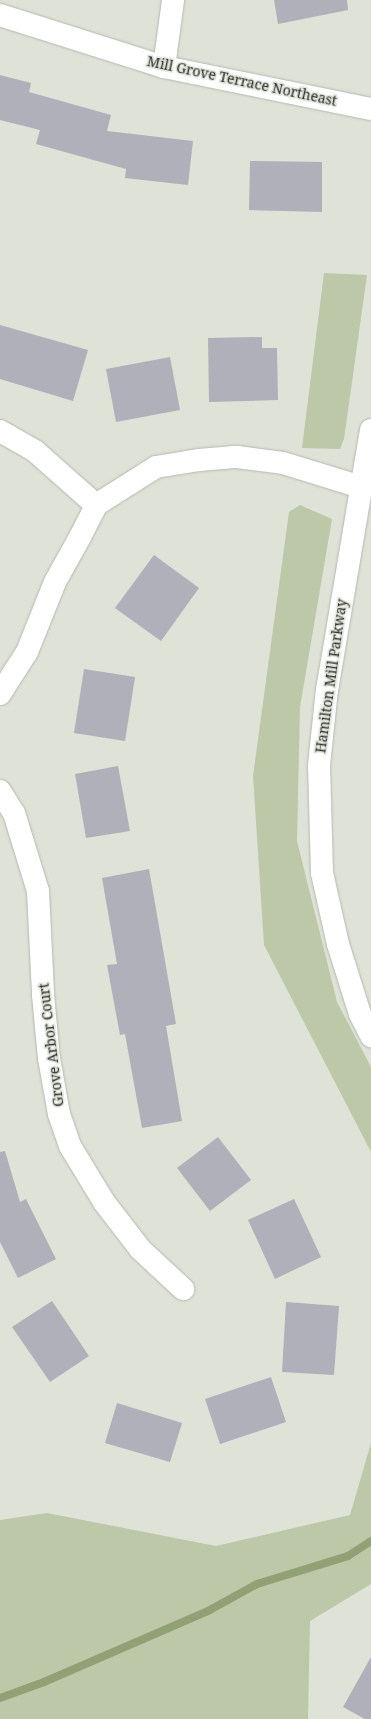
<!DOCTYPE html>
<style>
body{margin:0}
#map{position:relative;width:371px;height:1719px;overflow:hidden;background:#dee2d7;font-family:"Noto Serif",serif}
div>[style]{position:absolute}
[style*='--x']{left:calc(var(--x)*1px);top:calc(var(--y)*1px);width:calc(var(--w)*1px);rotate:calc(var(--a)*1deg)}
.green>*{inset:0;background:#bdc8a8}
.stream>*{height:8px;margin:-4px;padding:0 4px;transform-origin:4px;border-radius:4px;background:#92a075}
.building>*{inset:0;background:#afb0ba}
.roads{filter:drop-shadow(0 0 1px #b6b9af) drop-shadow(0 0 1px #b6b9af)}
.minor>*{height:22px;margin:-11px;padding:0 11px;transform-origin:11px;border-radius:11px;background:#fff}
.tertiary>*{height:22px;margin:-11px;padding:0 11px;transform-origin:11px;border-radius:11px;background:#fff}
span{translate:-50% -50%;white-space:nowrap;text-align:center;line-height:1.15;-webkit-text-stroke:3px #dee2d7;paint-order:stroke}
.street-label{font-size:14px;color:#2b2d29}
</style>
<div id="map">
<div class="green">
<div style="clip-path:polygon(324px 273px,367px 275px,344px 439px,340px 449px,302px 448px)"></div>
<div style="clip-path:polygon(300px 505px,332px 519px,300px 707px,297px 841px,337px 1002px,371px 1067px,371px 1152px,264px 945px,253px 776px,289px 512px)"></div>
<div style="clip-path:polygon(371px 1443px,371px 1584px,310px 1621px,308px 1719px,0 1719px,0 1520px,47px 1513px,216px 1546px,350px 1515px)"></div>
</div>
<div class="stream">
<div style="--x:0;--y:1698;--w:47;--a:-20"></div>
<div style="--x:44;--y:1682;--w:179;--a:-23.4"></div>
<div style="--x:208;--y:1611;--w:56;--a:-28.9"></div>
<div style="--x:257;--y:1584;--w:95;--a:-17.1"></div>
<div style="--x:348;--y:1556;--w:27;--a:-33"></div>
</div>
<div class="building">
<div style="clip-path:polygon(274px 0,347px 0,348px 10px,278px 24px)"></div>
<div style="clip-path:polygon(0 75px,31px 83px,29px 92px,111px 115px,107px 131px,193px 141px,188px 185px,125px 178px,126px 169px,36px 144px,40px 130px,0 120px)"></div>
<div style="clip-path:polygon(250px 161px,322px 162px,322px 212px,249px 210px)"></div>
<div style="clip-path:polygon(0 325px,88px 350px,73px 401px,0 379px)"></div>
<div style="clip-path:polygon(262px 337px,262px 348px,277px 348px,278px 400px,209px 402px,208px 338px)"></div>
<div style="clip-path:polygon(170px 357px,180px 410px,116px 422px,106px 369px)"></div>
<div style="clip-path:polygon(154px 555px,199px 588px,161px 641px,115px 608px)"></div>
<div style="clip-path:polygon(84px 669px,135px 677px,125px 741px,74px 733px)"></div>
<div style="clip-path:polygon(118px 766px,130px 831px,86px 838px,75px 774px)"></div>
<div style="clip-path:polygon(149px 869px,176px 1024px,166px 1026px,182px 1121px,142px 1128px,125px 1034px,120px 1035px,107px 965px,117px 964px,102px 878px)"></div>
<div style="clip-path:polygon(218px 1137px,251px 1180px,210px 1211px,177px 1168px)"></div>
<div style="clip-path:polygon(5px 1151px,20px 1202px,26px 1199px,56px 1259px,18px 1278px,0 1242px,0 1152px)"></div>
<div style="clip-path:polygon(294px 1199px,321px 1257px,275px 1279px,248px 1220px)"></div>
<div style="clip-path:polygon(52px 1301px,89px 1356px,50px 1382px,12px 1327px)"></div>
<div style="clip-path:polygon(286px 1302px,339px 1306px,334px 1375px,282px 1372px)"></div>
<div style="clip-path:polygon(271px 1377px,286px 1422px,220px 1444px,205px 1399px)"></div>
<div style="clip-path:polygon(117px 1403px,182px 1423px,170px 1462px,105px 1443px)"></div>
<div style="clip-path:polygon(371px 1657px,371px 1719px,365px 1719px,343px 1707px)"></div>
</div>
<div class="roads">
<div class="minor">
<div style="--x:0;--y:15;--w:172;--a:17.6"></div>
<div style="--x:164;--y:67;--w:211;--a:11.5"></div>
<div style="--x:164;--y:67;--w:68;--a:-82.3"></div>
<div style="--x:0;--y:431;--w:40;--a:29.7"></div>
<div style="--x:35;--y:451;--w:81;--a:41.5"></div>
<div style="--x:0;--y:694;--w:50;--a:-57.3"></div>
<div style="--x:27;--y:652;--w:75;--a:-68.2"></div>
<div style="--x:55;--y:582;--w:51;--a:-60.9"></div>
<div style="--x:80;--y:537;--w:36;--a:-63"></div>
<div style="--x:96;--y:505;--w:71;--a:-32.3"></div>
<div style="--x:156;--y:467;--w:44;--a:-9.2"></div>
<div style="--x:199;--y:460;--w:38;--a:-5"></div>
<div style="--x:237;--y:457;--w:46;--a:7.4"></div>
<div style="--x:283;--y:463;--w:82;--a:17.1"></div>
<div style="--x:0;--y:791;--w:26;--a:58"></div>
<div style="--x:14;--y:813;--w:82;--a:72.9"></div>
<div style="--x:38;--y:891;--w:104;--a:87.2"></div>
<div style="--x:43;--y:995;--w:63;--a:84.6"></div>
<div style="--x:49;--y:1058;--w:57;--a:79.9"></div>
<div style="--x:59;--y:1114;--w:34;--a:71"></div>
<div style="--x:70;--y:1146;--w:66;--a:58.7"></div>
<div style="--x:104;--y:1202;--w:59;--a:52.5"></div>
<div style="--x:140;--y:1249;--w:59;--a:42.9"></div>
</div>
<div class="tertiary">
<div style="--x:371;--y:430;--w:263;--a:99.6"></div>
<div style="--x:327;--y:689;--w:76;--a:96"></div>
<div style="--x:319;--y:765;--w:108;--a:88.4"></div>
<div style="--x:322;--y:873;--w:73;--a:77.3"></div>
<div style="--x:338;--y:944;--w:73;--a:72.6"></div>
<div style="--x:360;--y:1014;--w:25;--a:63"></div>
</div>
</div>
<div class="street-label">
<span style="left:242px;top:81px;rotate:12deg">Mill Grove Terrace Northeast</span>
<span style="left:331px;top:676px;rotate:-82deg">Hamilton Mill Parkway</span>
<span style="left:51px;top:1045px;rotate:-97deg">Grove Arbor Court</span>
</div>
</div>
